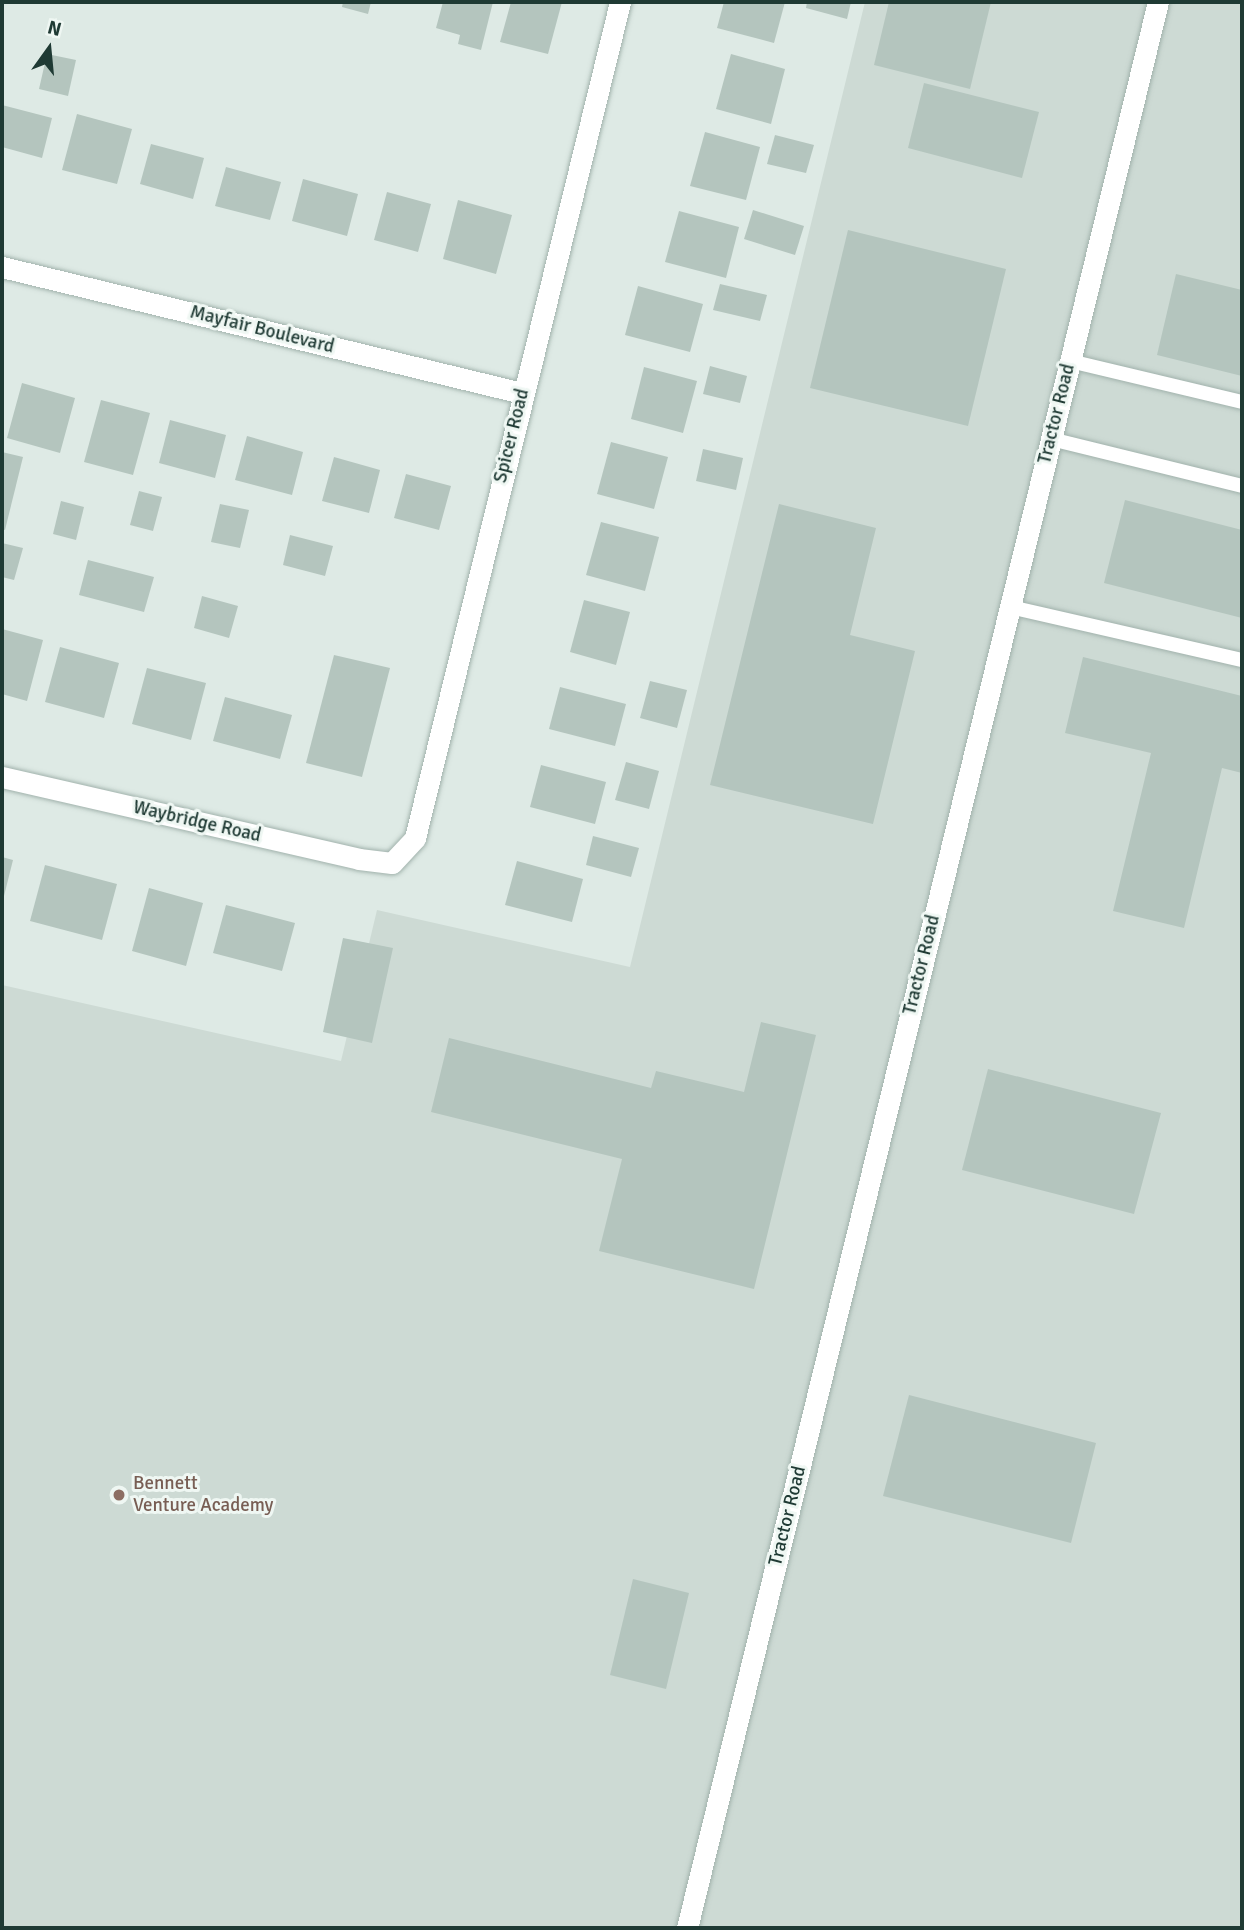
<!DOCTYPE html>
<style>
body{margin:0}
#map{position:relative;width:1244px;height:1930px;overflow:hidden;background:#deeae5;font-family:Signika,sans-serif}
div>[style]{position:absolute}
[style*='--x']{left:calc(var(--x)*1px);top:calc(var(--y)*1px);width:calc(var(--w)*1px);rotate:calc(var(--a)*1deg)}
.built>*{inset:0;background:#cddad4}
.building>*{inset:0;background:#b4c5be}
.roads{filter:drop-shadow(0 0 2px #a1b2ac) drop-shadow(0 0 2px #a1b2ac)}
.lane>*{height:14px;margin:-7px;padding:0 7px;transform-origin:7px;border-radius:7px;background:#fff}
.street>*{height:21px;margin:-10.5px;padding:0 10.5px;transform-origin:10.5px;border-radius:10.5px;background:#fff}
.dots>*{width:19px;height:19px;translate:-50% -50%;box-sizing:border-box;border:4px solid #eff7f3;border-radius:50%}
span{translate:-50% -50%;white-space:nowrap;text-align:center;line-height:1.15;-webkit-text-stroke:6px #eff7f3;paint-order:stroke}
.street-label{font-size:19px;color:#1f3a34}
.education-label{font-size:19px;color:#785e54}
.left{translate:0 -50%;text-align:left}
.frame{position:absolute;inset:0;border:4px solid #1f3a34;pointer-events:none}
.north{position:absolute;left:14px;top:14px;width:70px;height:70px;-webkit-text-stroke:5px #eff7f3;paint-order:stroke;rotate:15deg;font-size:19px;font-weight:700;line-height:28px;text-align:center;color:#1f3a34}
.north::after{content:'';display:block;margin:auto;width:24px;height:32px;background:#1f3a34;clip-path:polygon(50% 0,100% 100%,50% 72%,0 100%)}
</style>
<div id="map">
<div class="built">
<div style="clip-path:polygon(865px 2px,1242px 2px,1242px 1928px,2px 1928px,2px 985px,341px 1061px,377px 910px,630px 967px)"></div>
</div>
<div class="building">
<div style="clip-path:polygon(343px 2px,371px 2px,368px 14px,342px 7px)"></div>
<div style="clip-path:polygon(443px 2px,493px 2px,481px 50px,458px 44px,460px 35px,436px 28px)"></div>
<div style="clip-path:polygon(511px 2px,562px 2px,548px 54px,500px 42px)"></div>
<div style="clip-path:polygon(724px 2px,785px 2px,774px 43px,717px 28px)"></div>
<div style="clip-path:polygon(807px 2px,851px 2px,847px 19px,806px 8px)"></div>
<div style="clip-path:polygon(889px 2px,991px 2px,970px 89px,874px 65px)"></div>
<div style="clip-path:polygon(47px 54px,76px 60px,68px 96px,39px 89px)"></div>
<div style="clip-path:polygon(731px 54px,785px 69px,771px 124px,716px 109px)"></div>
<div style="clip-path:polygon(924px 83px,1039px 112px,1022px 178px,908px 148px)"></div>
<div style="clip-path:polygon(2px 105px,52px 118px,42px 158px,2px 147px)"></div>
<div style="clip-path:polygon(77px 114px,132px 129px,117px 184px,62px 170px)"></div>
<div style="clip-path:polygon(705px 132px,760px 147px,746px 200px,690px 186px)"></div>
<div style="clip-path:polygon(775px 135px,814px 145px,806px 173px,767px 164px)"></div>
<div style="clip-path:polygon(151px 144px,204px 158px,193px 199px,140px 184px)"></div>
<div style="clip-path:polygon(226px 167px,281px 182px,270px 220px,215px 206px)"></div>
<div style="clip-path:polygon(303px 179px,358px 194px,347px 236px,292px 221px)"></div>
<div style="clip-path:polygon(387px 192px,431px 204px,418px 252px,374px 240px)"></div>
<div style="clip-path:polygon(458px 200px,512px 215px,496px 274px,443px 259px)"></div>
<div style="clip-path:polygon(753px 210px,804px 226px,795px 255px,744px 239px)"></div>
<div style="clip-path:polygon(679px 211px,739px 227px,726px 278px,665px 262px)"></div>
<div style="clip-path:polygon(848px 230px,1006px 269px,968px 426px,810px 388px)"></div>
<div style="clip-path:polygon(1176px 274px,1242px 290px,1242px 376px,1157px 355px)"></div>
<div style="clip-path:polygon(720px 284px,767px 295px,760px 321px,713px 310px)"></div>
<div style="clip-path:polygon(638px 286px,703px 304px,690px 352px,625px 335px)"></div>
<div style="clip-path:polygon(710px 366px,747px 376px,740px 403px,703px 394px)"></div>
<div style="clip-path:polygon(644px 367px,697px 381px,683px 433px,631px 419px)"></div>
<div style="clip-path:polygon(22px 383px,75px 398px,60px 453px,7px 438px)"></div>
<div style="clip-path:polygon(101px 400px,150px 413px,133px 475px,84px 462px)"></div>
<div style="clip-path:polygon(170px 420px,226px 435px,215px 478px,159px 463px)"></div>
<div style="clip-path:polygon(247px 436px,303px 452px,292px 495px,235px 480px)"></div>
<div style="clip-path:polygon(611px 442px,668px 457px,654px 509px,597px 494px)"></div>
<div style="clip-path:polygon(703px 449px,743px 458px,736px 490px,696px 481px)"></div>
<div style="clip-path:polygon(2px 452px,23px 457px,5px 530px,2px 529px)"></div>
<div style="clip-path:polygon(334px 457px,380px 470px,369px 513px,322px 501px)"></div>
<div style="clip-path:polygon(406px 474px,451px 486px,439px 530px,394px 518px)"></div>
<div style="clip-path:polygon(139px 491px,162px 497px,153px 531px,130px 525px)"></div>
<div style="clip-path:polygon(1125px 500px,1242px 530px,1242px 618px,1104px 583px)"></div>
<div style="clip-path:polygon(61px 501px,84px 507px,76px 540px,53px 534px)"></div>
<div style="clip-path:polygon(220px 504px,249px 510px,240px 548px,211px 542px)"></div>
<div style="clip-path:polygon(779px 504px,876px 528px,850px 635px,915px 651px,873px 824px,710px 785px)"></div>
<div style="clip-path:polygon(601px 522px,659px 537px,645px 591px,586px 575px)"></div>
<div style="clip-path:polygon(290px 535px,333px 546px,325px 576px,283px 565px)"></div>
<div style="clip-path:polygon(2px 543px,23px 548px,14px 580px,2px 577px)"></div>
<div style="clip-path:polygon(88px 560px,154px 577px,144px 612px,79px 595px)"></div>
<div style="clip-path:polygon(202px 596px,238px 606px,229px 638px,194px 628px)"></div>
<div style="clip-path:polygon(584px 600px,630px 612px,616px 665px,570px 652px)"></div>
<div style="clip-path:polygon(2px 629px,43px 640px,27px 701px,2px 694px)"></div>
<div style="clip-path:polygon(60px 647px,119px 663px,104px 718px,45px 702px)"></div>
<div style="clip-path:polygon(334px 655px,390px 668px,362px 777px,306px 763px)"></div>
<div style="clip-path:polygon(1083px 657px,1242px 696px,1242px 773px,1222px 768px,1184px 928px,1113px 911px,1151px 753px,1065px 733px)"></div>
<div style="clip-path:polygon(147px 668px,206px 683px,191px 740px,132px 724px)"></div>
<div style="clip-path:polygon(650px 681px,687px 690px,677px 728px,640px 718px)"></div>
<div style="clip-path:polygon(560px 687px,626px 704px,615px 746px,549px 729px)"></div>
<div style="clip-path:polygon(225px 697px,292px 715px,280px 759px,213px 741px)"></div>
<div style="clip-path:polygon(626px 762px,659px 771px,649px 809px,615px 800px)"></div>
<div style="clip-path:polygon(541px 765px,606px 782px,595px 824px,530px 807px)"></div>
<div style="clip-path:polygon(593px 836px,639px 848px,631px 877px,586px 865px)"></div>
<div style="clip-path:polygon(2px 857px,13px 860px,3px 900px,2px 900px)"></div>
<div style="clip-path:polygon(517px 861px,583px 879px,572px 922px,505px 905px)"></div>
<div style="clip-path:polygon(45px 865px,117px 884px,102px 940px,30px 921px)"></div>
<div style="clip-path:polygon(149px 888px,203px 903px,186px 966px,132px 951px)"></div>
<div style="clip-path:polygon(226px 905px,295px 923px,282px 971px,213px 953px)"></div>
<div style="clip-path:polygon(343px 938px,393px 948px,372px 1043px,323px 1032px)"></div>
<div style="clip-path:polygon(761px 1022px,816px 1035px,754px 1289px,599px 1251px,622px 1159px,431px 1112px,449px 1038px,651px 1088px,656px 1071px,744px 1092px)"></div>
<div style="clip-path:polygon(988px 1069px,1161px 1113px,1134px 1214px,962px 1170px)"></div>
<div style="clip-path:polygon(909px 1395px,1096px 1443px,1071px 1543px,883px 1496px)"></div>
<div style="clip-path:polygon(633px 1579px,689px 1593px,666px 1689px,610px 1675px)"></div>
</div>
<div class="roads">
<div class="lane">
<div style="--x:1070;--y:361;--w:177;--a:13.4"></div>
<div style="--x:1051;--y:439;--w:197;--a:13.8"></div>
<div style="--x:1010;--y:607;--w:238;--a:12.9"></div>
</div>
<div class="street">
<div style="--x:2;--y:267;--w:535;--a:13.62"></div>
<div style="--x:2;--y:777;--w:366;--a:12.9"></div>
<div style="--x:359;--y:859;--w:33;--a:7"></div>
<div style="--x:392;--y:863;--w:34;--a:-47"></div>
<div style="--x:415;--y:838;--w:861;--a:-76.22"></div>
<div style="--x:687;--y:1928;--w:1983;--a:-76.26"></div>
</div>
</div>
<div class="dots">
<div style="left:119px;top:1495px;background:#8d6e63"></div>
</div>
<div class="street-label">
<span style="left:262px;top:330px;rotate:14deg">Mayfair Boulevard</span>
<span style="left:1057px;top:414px;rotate:-76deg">Tractor Road</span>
<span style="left:512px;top:436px;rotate:-76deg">Spicer Road</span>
<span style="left:197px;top:822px;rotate:13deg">Waybridge Road</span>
<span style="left:922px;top:965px;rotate:-76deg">Tractor Road</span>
<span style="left:788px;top:1516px;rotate:-76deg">Tractor Road</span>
</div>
<div class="education-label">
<span class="left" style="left:133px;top:1495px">Bennett<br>Venture Academy</span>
</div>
<div class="frame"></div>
<div class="north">N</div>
</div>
